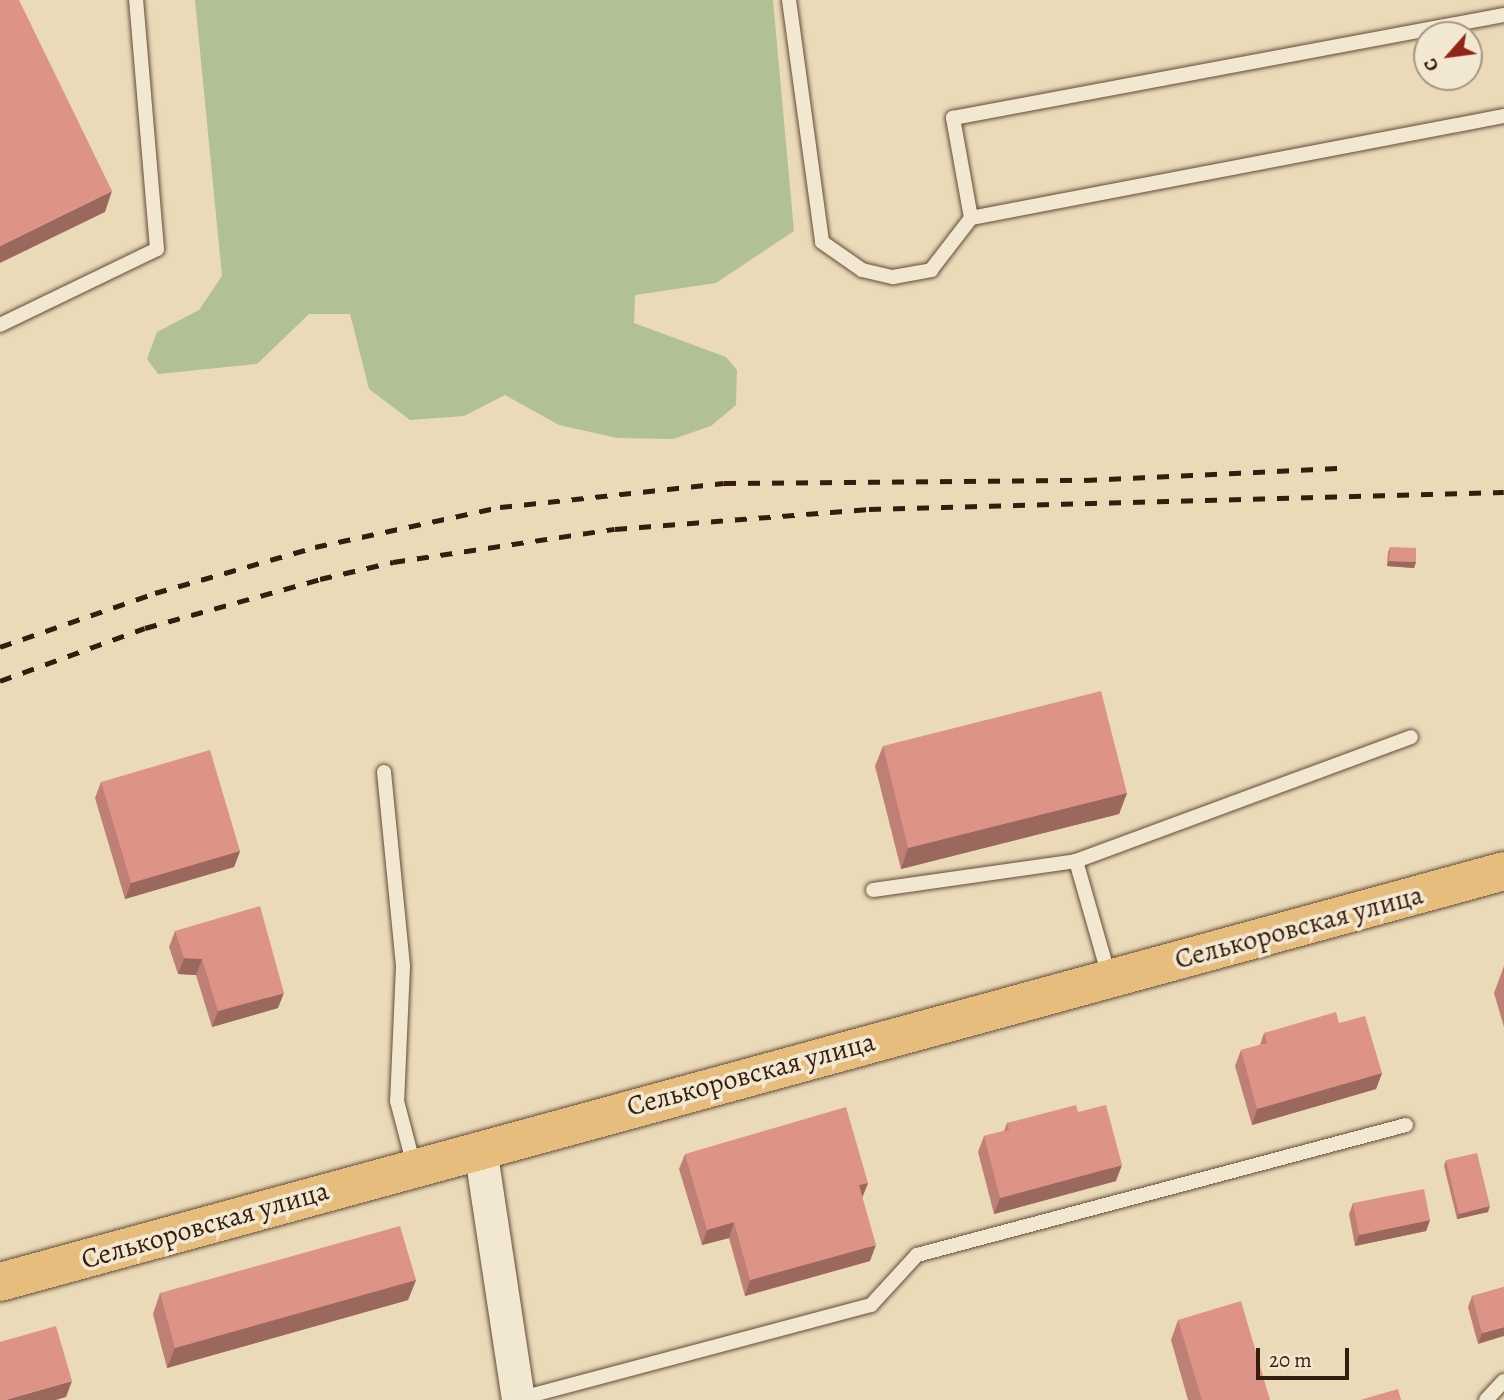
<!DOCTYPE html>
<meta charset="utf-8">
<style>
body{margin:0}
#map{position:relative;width:1504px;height:1400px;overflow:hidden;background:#ebdab8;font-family:Alegreya,serif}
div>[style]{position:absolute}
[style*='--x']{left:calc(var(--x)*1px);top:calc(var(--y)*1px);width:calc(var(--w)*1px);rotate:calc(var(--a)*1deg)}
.green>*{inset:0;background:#b2c193}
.roads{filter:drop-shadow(0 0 2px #624c38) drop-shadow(0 0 2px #624c38)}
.service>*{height:14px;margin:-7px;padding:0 7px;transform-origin:7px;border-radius:7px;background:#f2e7d1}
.tertiary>*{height:33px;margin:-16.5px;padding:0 16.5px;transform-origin:16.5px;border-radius:16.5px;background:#f2e7d1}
.primary>*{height:38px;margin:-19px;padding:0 19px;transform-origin:19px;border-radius:19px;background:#e6bd7c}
.rail>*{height:5px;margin-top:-2.5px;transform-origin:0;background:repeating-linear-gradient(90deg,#341d0e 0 12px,transparent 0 24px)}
.wall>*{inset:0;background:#be7f74}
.shaded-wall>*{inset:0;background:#9b685e}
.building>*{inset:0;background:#dd9487}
span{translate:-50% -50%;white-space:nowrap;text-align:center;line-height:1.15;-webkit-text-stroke:7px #f2e7d1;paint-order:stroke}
.street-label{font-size:28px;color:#341d0e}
.north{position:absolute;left:1413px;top:21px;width:70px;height:70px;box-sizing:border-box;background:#f2e7d1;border:2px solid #a69683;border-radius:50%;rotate:242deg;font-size:19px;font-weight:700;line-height:28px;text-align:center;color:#341d0e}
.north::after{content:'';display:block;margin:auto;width:24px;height:32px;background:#8f2418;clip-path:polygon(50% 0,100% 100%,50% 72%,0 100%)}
.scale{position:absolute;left:1256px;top:1348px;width:93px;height:32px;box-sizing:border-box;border:4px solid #341d0e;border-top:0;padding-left:9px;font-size:21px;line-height:24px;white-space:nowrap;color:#341d0e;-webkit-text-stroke:5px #f2e7d1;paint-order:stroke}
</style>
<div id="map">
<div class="green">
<div style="clip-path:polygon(195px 0,773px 0,794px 231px,716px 283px,635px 295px,634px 323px,726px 357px,737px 370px,736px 405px,711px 426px,673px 439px,617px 438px,559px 425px,505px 395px,464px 416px,410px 420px,369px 389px,350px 314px,309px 314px,257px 364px,158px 374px,147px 359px,157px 332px,199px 310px,222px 276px)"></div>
</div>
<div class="roads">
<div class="service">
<div style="--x:789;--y:0;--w:244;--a:82.2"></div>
<div style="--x:822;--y:242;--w:49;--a:35"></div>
<div style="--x:862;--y:270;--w:32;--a:13"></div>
<div style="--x:893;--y:277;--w:39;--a:-10"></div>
<div style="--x:931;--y:270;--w:66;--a:-52.4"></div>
<div style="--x:971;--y:218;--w:543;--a:-10.83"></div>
<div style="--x:971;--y:218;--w:102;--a:-100.2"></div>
<div style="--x:953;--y:118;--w:561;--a:-10.59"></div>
<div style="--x:0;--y:325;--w:174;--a:-25.8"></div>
<div style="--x:157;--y:249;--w:250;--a:-94.8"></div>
<div style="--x:384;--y:772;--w:195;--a:84.4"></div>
<div style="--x:403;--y:966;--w:135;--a:92.5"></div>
<div style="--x:397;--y:1101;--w:67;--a:75.3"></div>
<div style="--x:1076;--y:861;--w:120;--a:74"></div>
<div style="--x:873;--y:890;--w:205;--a:-8.1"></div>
<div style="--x:1076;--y:861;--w:357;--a:-20.3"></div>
<div style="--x:518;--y:1399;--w:365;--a:-14.9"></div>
<div style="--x:871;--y:1305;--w:68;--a:-47.4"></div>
<div style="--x:917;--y:1255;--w:506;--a:-14.89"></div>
<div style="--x:1486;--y:1400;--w:26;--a:-47"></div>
</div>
<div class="tertiary">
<div style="--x:480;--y:1148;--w:255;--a:81.4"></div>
</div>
<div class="primary">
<div style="--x:0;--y:1282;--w:1559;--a:-15.28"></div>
</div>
</div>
<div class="rail">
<div style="--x:0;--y:647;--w:164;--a:-19.2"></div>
<div style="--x:155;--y:593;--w:166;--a:-16"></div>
<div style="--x:315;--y:547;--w:189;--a:-12.2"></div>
<div style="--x:500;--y:507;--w:225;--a:-6.1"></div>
<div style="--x:724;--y:483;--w:361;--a:-0.5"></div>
<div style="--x:1085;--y:480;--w:258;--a:-2.7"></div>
<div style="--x:0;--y:681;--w:154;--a:-20.1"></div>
<div style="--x:145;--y:628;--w:182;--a:-15.6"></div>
<div style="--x:320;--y:579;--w:75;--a:-13.1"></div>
<div style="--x:393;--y:562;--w:224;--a:-8.5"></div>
<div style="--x:615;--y:529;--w:255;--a:-4.5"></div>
<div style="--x:869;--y:509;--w:635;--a:-1.53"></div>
</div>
<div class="wall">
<div style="clip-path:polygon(1390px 547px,1416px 562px,1414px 568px,1387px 566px,1388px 552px)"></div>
<div style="clip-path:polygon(883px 746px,1127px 793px,1119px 814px,901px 869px,875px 766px)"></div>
<div style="clip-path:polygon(101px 782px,240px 851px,234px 867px,125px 899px,95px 798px)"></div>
<div style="clip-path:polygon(175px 931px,278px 1008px,212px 1027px,196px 975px,178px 974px,169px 947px)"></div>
<div style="clip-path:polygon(1504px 966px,1504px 1027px,1494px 993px)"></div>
<div style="clip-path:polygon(1339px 1023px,1382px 1073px,1376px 1089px,1252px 1125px,1235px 1066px,1241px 1050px,1260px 1045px,1264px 1033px)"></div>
<div style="clip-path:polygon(1078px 1112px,1116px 1181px,994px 1214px,978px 1152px,984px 1136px,1004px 1131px,1007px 1123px)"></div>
<div style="clip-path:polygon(685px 1154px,868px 1183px,862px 1198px,870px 1261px,745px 1296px,729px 1238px,702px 1245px,679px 1169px)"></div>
<div style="clip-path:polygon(1446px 1160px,1488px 1212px,1457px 1219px,1444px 1166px)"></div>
<div style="clip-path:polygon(1353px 1203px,1430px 1220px,1426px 1231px,1355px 1246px,1349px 1214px)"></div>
<div style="clip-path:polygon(416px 1280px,408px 1300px,167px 1368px,153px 1314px,160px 1293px)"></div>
<div style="clip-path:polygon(1504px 1287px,1478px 1344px,1468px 1307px,1472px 1296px)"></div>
<div style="clip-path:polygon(1178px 1320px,1270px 1400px,1188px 1400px,1171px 1340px)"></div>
</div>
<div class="shaded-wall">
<div style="clip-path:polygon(112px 191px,105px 212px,0 263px,0 246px)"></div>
<div style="clip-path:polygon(1389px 561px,1416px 562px,1414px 568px,1387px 566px)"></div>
<div style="clip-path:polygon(1127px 793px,1119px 814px,901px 869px,908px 848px)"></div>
<div style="clip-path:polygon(240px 851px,234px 867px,125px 899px,131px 883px)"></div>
<div style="clip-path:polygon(184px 958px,202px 959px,196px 975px,178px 974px)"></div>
<div style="clip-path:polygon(284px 993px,278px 1008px,212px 1027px,218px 1011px)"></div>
<div style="clip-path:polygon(1382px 1073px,1376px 1089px,1252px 1125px,1257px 1109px)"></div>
<div style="clip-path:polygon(1122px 1165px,1116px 1181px,994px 1214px,1000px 1198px)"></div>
<div style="clip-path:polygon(868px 1183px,862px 1198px,859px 1185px)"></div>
<div style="clip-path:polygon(1490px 1206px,1488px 1212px,1457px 1219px,1459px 1214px)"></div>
<div style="clip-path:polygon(1430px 1220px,1426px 1231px,1355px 1246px,1359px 1235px)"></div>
<div style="clip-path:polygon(734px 1222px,729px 1238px,702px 1245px,707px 1230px)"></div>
<div style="clip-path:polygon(876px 1245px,870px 1261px,745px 1296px,750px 1280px)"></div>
<div style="clip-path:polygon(416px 1280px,408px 1300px,167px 1368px,175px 1348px)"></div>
<div style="clip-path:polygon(1504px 1327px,1504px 1336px,1478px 1344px,1482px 1333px)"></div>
<div style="clip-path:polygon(72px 1381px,66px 1397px,56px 1400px,5px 1400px)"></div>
</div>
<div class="building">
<div style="clip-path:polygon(0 0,19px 0,112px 191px,0 246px)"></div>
<div style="clip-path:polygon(1390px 547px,1416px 548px,1416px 562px,1389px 561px)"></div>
<div style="clip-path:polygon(1101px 691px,1127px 793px,908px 848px,883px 746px)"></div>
<div style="clip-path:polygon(210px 750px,240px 851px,131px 883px,101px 782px)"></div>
<div style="clip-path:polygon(260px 906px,284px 993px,218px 1011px,202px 959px,184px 958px,175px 931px)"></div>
<div style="clip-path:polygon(1336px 1012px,1339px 1023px,1365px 1016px,1382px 1073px,1257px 1109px,1241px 1050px,1267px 1043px,1264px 1033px)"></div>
<div style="clip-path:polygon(1076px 1105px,1078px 1112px,1106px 1105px,1122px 1165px,1000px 1198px,984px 1136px,1009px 1130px,1007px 1123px)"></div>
<div style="clip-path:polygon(846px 1107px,868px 1183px,859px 1185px,876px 1245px,750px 1280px,734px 1222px,707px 1230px,685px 1154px)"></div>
<div style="clip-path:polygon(1477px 1153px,1490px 1206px,1459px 1214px,1446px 1160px)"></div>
<div style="clip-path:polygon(1424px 1189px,1430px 1220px,1359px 1235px,1353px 1203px)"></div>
<div style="clip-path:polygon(400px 1226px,416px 1280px,175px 1348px,160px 1293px)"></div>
<div style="clip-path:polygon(1504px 1287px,1504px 1327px,1482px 1333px,1472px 1296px)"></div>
<div style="clip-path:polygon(1241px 1301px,1270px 1400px,1202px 1400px,1178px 1320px)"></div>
<div style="clip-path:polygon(56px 1326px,72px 1381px,5px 1400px,0 1400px,0 1342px)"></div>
<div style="clip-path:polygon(1398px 1389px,1401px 1400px,1360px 1400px)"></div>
</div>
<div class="street-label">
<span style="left:1299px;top:927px;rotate:-15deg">Селькоровская улица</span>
<span style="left:751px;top:1074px;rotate:-15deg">Селькоровская улица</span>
<span style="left:205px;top:1225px;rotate:-16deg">Селькоровская улица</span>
</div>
<div class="north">С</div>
<div class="scale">20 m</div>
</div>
